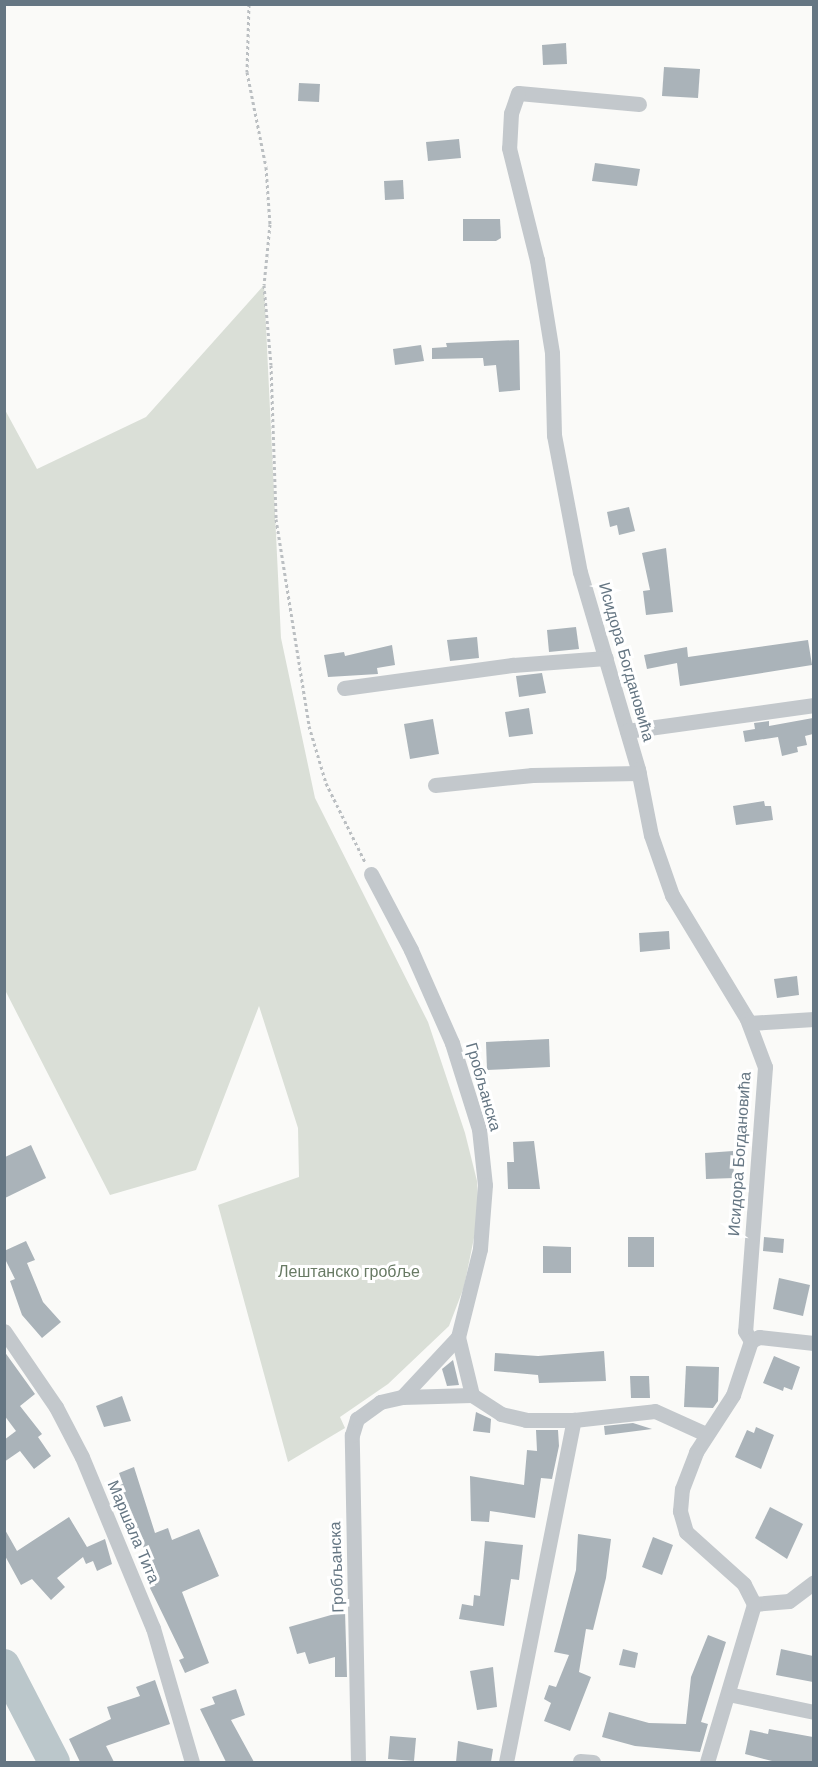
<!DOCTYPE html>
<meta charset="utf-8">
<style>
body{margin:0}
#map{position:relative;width:818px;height:1767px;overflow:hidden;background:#fafaf8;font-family:Arial,sans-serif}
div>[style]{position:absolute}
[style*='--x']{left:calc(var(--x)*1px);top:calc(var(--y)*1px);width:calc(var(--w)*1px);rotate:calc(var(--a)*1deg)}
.green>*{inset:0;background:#dadfd7}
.river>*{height:32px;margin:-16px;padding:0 16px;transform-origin:16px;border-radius:16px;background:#bbc7cb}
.building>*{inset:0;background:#aab3b9}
.path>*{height:3px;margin-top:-1.5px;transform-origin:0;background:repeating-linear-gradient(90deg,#bbbfc2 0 3px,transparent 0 6px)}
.minor>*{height:15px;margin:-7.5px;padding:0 7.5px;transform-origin:7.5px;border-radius:7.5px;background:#c3c8cc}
span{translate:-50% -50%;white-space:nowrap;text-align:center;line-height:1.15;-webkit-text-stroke:6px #fff;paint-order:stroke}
.street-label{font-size:16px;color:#657683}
.park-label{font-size:16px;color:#687a64}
.frame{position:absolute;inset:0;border:6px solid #657683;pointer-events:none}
</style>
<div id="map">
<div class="green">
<div style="clip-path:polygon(264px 285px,281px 638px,315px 798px,428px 1022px,465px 1133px,477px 1181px,479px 1213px,464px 1287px,449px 1326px,388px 1384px,340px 1417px,345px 1428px,288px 1462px,218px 1205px,299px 1177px,298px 1128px,259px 1006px,196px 1170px,110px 1195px,5px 990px,4px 408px,37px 469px,146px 417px)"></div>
</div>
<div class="river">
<div style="--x:4;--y:1665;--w:109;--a:62.7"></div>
</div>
<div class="building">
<div style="clip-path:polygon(566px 43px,567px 64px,543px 65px,542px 45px)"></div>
<div style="clip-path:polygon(664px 67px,700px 69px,698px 98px,662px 96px)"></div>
<div style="clip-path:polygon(299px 83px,320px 84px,319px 102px,298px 101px)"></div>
<div style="clip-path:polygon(459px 139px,461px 158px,428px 161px,426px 142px)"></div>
<div style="clip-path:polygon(595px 163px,640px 169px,637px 186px,592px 181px)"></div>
<div style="clip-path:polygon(403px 180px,404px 199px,385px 200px,384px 181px)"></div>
<div style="clip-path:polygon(463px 219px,500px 219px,501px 238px,496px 241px,463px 241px)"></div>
<div style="clip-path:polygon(519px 340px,520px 390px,499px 392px,496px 365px,484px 366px,483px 358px,432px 359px,432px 348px,447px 347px,446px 343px)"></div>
<div style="clip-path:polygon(421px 345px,424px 361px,395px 365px,393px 349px)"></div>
<div style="clip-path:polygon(629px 507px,635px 531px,619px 535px,617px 525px,610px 527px,607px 512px)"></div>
<div style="clip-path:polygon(666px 548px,673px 612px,646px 615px,643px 591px,650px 590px,642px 553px)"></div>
<div style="clip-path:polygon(576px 627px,579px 649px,549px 652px,547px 630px)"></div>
<div style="clip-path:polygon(477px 637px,479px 658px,450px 661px,447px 640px)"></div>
<div style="clip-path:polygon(808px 640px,812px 665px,680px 686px,677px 663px,647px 669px,644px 655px,687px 647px,688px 657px)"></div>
<div style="clip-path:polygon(392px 645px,395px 665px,377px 668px,378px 674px,328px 677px,324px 655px,344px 652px,345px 656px)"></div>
<div style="clip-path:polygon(542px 673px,546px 693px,519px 697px,516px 676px)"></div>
<div style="clip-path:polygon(529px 708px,533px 734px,509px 737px,505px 712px)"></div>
<div style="clip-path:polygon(813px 718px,813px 734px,805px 736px,807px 745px,797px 747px,798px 752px,782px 756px,778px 737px,745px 742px,743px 731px,755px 729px,754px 723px,769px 721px,769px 726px)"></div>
<div style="clip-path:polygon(433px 719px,439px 754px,410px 759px,404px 724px)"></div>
<div style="clip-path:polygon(764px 801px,765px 806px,771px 806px,773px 820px,736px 825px,733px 806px)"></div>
<div style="clip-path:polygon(669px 931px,670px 949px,640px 952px,639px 933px)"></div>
<div style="clip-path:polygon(797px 976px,799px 995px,777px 998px,774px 979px)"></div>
<div style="clip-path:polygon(549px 1039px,550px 1067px,487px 1070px,486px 1042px)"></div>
<div style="clip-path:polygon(534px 1141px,540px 1189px,508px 1189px,507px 1162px,514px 1162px,513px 1142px)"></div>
<div style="clip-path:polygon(31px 1145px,46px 1178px,5px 1198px,5px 1157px)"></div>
<div style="clip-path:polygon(733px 1151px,734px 1178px,706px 1179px,705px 1153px)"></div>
<div style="clip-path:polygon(628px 1237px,654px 1237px,654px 1267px,628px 1267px)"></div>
<div style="clip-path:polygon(764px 1237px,784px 1239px,783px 1253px,763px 1251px)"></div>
<div style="clip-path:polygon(26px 1241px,35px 1260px,27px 1263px,43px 1302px,61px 1322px,42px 1338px,22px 1315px,10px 1281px,15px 1279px,4px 1257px,4px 1251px)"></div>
<div style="clip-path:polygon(543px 1246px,571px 1247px,571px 1273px,543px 1273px)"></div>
<div style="clip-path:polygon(779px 1278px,810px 1285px,803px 1316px,773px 1309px)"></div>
<div style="clip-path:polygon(4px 1351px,35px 1394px,20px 1406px,42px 1434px,38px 1437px,51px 1456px,34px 1469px,20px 1451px,4px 1462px,4px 1440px,16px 1431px,4px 1415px)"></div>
<div style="clip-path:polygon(604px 1351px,606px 1381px,539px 1383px,538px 1375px,494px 1371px,495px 1353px,538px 1356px)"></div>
<div style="clip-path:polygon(774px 1356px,800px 1367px,792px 1390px,784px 1387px,783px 1391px,763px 1383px)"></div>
<div style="clip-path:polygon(453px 1360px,459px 1385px,447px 1386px,442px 1369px)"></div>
<div style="clip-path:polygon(686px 1366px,719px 1367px,718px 1401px,713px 1408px,684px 1407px)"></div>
<div style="clip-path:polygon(630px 1376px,649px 1376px,650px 1398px,631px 1398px)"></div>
<div style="clip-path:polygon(122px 1396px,131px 1421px,104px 1427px,96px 1406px)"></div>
<div style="clip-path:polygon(476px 1412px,491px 1419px,490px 1433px,473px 1431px)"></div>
<div style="clip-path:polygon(633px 1423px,652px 1429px,605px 1435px,604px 1426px)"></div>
<div style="clip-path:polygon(756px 1427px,774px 1435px,761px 1469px,735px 1457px,747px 1430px,754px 1433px)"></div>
<div style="clip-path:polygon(536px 1430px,558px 1430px,559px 1446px,552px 1479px,541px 1478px,535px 1518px,490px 1511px,489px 1522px,471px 1521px,470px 1476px,524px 1485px,527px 1450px,537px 1451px)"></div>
<div style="clip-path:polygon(134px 1467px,155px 1533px,168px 1528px,172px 1540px,199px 1529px,219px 1576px,182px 1592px,209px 1663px,185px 1673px,179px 1660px,184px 1658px,149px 1586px,156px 1583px,133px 1520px,126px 1522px,120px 1501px,122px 1500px,117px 1486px,123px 1484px,119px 1473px)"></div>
<div style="clip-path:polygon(770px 1507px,803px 1524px,787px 1559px,755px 1538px)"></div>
<div style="clip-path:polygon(69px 1517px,87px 1547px,105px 1539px,112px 1564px,97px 1571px,93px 1561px,86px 1564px,83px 1557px,57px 1578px,65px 1587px,51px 1600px,32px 1579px,21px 1585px,4px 1554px,4px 1528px,17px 1551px)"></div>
<div style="clip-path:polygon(578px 1534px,611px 1539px,606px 1578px,593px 1630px,586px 1629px,579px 1672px,591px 1677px,570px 1731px,544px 1721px,551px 1703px,544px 1699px,549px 1685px,556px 1687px,569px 1655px,554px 1652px,576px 1570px)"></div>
<div style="clip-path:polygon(653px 1537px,673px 1545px,662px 1575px,642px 1567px)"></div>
<div style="clip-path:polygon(485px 1541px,523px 1545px,519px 1580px,511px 1579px,504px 1626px,459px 1619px,462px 1604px,473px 1606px,474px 1595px,480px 1596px)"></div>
<div style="clip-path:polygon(345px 1611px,347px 1677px,335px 1677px,335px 1657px,309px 1664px,305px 1652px,297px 1654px,289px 1627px)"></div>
<div style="clip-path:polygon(708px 1635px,726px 1642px,701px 1722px,708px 1724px,700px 1752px,635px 1746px,602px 1737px,609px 1712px,649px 1723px,686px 1724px,691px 1677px)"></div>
<div style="clip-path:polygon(623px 1649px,638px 1653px,635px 1668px,619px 1665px)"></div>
<div style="clip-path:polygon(781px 1649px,813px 1656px,813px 1682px,776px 1675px)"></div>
<div style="clip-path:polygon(493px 1667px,497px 1707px,477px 1710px,470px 1671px)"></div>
<div style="clip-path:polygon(155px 1680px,170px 1724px,106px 1746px,114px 1762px,80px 1762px,69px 1739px,111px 1719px,107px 1707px,140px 1696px,136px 1687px)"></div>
<div style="clip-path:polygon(236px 1689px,245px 1715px,231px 1720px,254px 1762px,226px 1762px,200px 1709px,215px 1704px,212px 1697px)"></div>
<div style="clip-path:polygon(769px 1729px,813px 1737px,813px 1762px,776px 1762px,745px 1754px,750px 1730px,768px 1734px)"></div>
<div style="clip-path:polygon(390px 1736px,416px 1738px,414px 1761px,388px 1759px)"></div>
<div style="clip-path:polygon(458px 1741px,493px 1749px,491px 1762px,456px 1762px)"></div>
</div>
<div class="path">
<div style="--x:249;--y:4;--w:68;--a:91.7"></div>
<div style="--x:247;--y:72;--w:97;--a:78.7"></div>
<div style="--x:266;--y:167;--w:57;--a:86"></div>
<div style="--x:270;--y:224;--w:61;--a:95.6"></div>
<div style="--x:264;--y:285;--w:80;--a:85"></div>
<div style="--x:271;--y:365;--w:154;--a:88.1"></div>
<div style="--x:276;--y:519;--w:210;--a:80.9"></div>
<div style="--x:309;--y:726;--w:59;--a:73.4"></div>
<div style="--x:326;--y:783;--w:88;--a:63.7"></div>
</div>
<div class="minor">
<div style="--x:639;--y:104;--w:121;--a:-174.8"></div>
<div style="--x:518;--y:93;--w:21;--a:109"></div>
<div style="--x:511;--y:113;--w:35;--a:93"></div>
<div style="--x:509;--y:148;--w:115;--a:76"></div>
<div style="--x:537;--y:260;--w:94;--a:80.8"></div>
<div style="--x:552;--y:353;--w:82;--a:88.6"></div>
<div style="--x:554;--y:435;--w:139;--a:79.3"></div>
<div style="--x:580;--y:572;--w:205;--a:73.6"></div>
<div style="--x:638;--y:769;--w:67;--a:78.9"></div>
<div style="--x:651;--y:835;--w:64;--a:70.7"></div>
<div style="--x:672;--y:895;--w:145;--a:58.8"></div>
<div style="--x:747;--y:1019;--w:51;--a:69.4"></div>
<div style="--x:765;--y:1067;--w:265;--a:94.3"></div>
<div style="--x:745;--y:1331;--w:12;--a:59"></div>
<div style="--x:344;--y:688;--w:171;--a:-7.8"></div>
<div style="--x:513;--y:665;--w:93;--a:-4.3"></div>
<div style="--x:627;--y:731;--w:189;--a:-7.9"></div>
<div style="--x:435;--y:785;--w:98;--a:-5.9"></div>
<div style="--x:532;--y:775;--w:107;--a:-1.1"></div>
<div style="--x:371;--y:874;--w:86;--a:62.2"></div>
<div style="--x:411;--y:950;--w:102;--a:66.2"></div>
<div style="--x:452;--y:1043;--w:90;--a:72.6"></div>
<div style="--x:479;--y:1129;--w:56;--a:83.9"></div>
<div style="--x:485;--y:1185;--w:64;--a:94.5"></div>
<div style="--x:480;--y:1249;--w:91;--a:104"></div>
<div style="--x:458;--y:1337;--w:60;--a:76.4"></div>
<div style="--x:472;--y:1395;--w:35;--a:33"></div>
<div style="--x:501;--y:1414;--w:26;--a:13"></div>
<div style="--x:526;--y:1420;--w:48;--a:0"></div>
<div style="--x:574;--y:1420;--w:81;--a:-6.3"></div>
<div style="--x:655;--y:1411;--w:56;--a:24.3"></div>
<div style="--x:749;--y:1023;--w:65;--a:-3.5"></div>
<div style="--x:4;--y:1331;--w:92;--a:55.6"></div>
<div style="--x:56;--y:1407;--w:56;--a:62.5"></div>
<div style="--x:82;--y:1457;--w:185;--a:67.5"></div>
<div style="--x:153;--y:1628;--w:140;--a:73.8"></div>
<div style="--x:402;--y:1397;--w:82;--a:-47"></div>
<div style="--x:754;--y:1604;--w:35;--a:-5"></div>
<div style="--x:789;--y:1601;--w:31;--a:-37"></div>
<div style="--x:728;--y:1694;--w:88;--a:11.8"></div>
<div style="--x:580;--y:1761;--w:13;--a:4"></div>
<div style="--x:358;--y:1762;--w:327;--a:-91.1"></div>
<div style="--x:352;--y:1435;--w:17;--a:-73"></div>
<div style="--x:357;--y:1419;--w:29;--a:-36"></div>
<div style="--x:380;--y:1402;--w:23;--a:-13"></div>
<div style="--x:402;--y:1397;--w:70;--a:-1.6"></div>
<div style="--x:506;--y:1762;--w:349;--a:-78.8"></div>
<div style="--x:707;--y:1762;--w:165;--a:-73.4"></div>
<div style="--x:754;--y:1604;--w:22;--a:-117"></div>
<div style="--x:744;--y:1584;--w:78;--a:-138.1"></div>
<div style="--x:686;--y:1532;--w:22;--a:-106"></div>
<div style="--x:680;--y:1511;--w:22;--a:-85"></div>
<div style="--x:682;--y:1489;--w:40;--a:-69"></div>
<div style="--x:696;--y:1452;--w:68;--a:-57"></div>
<div style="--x:733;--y:1395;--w:57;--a:-71.6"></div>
<div style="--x:751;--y:1341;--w:9;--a:-27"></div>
<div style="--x:759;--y:1337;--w:55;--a:6.2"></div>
</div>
<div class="street-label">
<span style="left:626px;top:662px;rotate:74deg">Исидора Богдановића</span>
<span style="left:483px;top:1087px;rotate:74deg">Гробљанска</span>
<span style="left:740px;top:1154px;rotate:-86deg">Исидора Богдановића</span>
<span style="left:133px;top:1532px;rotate:67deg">Маршала Тита</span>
<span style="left:337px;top:1567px;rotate:-92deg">Гробљанска</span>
</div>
<div class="park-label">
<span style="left:349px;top:1272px">Лештанско гробље</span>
</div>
<div class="frame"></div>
</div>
